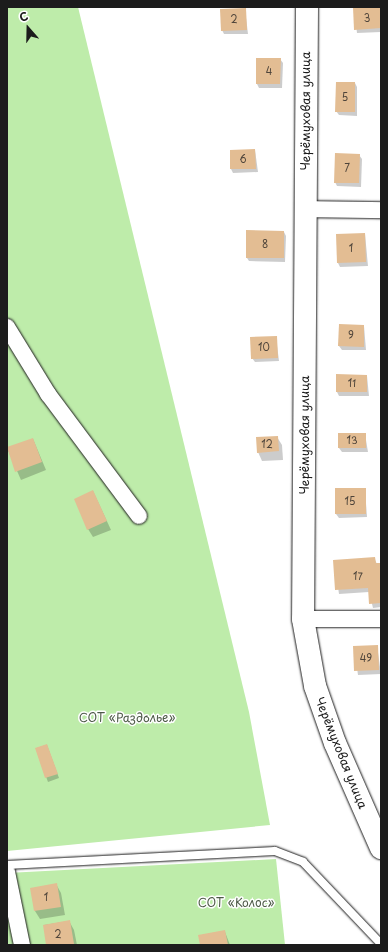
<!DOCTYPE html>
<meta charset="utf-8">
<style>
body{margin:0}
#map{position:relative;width:388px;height:952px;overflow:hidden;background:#fff;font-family:"Playpen Sans",sans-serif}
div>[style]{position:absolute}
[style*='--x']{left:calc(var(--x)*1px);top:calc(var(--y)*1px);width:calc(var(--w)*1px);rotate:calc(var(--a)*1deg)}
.green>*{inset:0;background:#beecaa}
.shadow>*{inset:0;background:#0003}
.building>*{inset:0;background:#e3bd93}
.roads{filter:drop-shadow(0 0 1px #1c1c1c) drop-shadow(0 0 1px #1c1c1c)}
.lane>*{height:8px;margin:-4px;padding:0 4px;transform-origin:4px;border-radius:4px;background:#fff}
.street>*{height:16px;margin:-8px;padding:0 8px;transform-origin:8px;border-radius:8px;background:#fff}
.secondary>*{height:22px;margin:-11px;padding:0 11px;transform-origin:11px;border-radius:11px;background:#fff}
span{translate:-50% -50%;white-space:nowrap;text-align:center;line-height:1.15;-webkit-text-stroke:3px #fff;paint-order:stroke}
.number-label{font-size:10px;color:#4e443a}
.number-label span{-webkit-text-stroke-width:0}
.street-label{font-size:12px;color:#1c1c1c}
.park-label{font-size:12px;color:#4d5a47}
.frame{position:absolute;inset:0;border:8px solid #1c1c1c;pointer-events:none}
.north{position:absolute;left:8px;top:8px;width:40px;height:40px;-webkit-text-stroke:3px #fff;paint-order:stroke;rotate:340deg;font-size:11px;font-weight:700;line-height:16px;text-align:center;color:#1c1c1c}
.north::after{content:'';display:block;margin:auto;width:14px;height:18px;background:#1c1c1c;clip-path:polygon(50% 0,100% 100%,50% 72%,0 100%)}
</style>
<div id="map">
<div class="green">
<div style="clip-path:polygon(7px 7px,78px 7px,249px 712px,270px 825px,7px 851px)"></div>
<div style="clip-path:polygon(276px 859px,285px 945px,7px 945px,7px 873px)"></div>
</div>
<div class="shadow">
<div style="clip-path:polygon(354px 7px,381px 7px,381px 32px,357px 33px)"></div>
<div style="clip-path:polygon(245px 9px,248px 34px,224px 34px,222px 30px)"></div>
<div style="clip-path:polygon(280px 59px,283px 63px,282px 88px,259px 88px,257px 84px)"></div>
<div style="clip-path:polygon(355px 83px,357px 87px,357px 116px,339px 115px,336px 111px)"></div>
<div style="clip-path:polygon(255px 150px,258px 172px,233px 173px,231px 169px)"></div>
<div style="clip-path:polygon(359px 155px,362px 159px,361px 187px,337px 186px,335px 182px)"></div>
<div style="clip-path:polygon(284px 232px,286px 236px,285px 262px,249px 261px,247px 258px)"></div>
<div style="clip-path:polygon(365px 234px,368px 266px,340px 267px,338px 263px)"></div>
<div style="clip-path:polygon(364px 326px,366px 350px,342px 350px,339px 346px)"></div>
<div style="clip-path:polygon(276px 337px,279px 361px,255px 362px,252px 358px)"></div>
<div style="clip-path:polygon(367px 376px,369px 396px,339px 396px,337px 392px)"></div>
<div style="clip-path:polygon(365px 434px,368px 452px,342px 452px,339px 448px)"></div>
<div style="clip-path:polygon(277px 437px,282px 445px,283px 460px,262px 461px,258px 452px)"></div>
<div style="clip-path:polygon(33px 439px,46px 470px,21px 480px,7px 448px)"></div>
<div style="clip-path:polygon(365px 489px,367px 517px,339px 518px,336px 514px)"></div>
<div style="clip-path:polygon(93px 491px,111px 530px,93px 537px,88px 529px)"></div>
<div style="clip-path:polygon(374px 558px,377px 564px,381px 564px,381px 607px,373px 608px,369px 592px,339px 594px,334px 561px)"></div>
<div style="clip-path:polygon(377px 646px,381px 674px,358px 675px,354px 647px)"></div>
<div style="clip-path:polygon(47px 745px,59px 778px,48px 782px,36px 749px)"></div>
<div style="clip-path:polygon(56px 884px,61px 893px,65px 915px,40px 919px,35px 911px,31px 889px)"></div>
<div style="clip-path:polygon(69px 921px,74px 930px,77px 945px,47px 945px,44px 925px)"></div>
<div style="clip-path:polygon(225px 932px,230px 945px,201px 945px)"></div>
</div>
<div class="building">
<div style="clip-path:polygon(353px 7px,381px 7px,381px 28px,354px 30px)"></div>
<div style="clip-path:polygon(246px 8px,247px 30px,221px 31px,220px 9px)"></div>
<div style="clip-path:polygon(256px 58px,281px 58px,280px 84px,256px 84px)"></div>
<div style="clip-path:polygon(336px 82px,355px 82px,355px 112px,335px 112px)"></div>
<div style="clip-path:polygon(255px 149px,256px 169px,230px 169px,230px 150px)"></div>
<div style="clip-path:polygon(335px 153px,360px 154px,359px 183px,334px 183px)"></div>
<div style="clip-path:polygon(246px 230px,284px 231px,284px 258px,246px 258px)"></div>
<div style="clip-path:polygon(365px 233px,366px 262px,337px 263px,336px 234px)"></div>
<div style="clip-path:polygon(339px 324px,364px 325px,364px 347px,338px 346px)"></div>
<div style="clip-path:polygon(277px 336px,278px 358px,251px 359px,250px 337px)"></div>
<div style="clip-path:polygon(336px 374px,367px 375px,367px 392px,336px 392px)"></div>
<div style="clip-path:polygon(338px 433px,366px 433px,366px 448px,338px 448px)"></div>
<div style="clip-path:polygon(278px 436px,279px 451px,257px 453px,256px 437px)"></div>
<div style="clip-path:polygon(33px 438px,42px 462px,15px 472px,7px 447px)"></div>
<div style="clip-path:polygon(335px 488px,366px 488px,366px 514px,335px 514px)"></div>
<div style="clip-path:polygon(93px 490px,107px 521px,87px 530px,74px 499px)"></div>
<div style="clip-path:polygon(375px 557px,376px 563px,381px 563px,381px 603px,369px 604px,368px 588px,335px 590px,333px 560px)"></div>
<div style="clip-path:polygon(378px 645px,379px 670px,354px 671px,353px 646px)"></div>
<div style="clip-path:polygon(47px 744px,58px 774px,45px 778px,35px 748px)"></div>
<div style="clip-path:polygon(57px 883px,61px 907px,34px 911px,30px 888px)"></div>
<div style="clip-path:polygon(70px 920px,74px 944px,46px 945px,43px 925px)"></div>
<div style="clip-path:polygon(225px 930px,228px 945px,200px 945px,198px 935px)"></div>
</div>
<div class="roads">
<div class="lane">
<div style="--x:7;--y:865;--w:268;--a:-3"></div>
<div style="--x:275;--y:851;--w:30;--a:21"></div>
<div style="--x:303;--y:862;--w:113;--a:46.4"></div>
</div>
<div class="street">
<div style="--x:306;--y:209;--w:75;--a:0.8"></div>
<div style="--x:7;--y:327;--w:79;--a:58.5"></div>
<div style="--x:48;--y:394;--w:152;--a:53.3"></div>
<div style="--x:303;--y:619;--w:78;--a:0"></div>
<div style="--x:7;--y:872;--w:75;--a:78.4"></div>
</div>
<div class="secondary">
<div style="--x:307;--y:7;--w:612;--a:90.37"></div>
<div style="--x:303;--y:619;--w:68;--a:79.8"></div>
<div style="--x:315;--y:686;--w:60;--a:70.7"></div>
<div style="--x:335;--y:743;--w:115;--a:66.3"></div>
</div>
</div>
<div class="number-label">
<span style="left:367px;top:18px">3</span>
<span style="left:234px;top:19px">2</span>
<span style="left:269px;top:71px">4</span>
<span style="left:345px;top:97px">5</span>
<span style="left:243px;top:159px">6</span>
<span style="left:347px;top:168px">7</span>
<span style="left:265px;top:244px">8</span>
<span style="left:351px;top:248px">1</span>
<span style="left:351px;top:335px">9</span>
<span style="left:264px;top:347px">10</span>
<span style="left:352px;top:383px">11</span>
<span style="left:352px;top:440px">13</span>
<span style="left:267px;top:444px">12</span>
<span style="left:350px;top:501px">15</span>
<span style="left:358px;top:576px">17</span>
<span style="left:366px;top:658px">49</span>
<span style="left:46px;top:897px">1</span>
<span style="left:58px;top:934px">2</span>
</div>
<div class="street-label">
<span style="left:306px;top:111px;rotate:-90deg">Черёмуховая улица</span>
<span style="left:305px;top:435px;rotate:-90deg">Черёмуховая улица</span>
<span style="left:341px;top:753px;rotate:68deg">Черёмуховая улица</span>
</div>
<div class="park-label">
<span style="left:127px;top:718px">СОТ «Раздолье»</span>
<span style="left:236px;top:903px">СОТ «Колос»</span>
</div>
<div class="frame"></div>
<div class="north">С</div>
</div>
